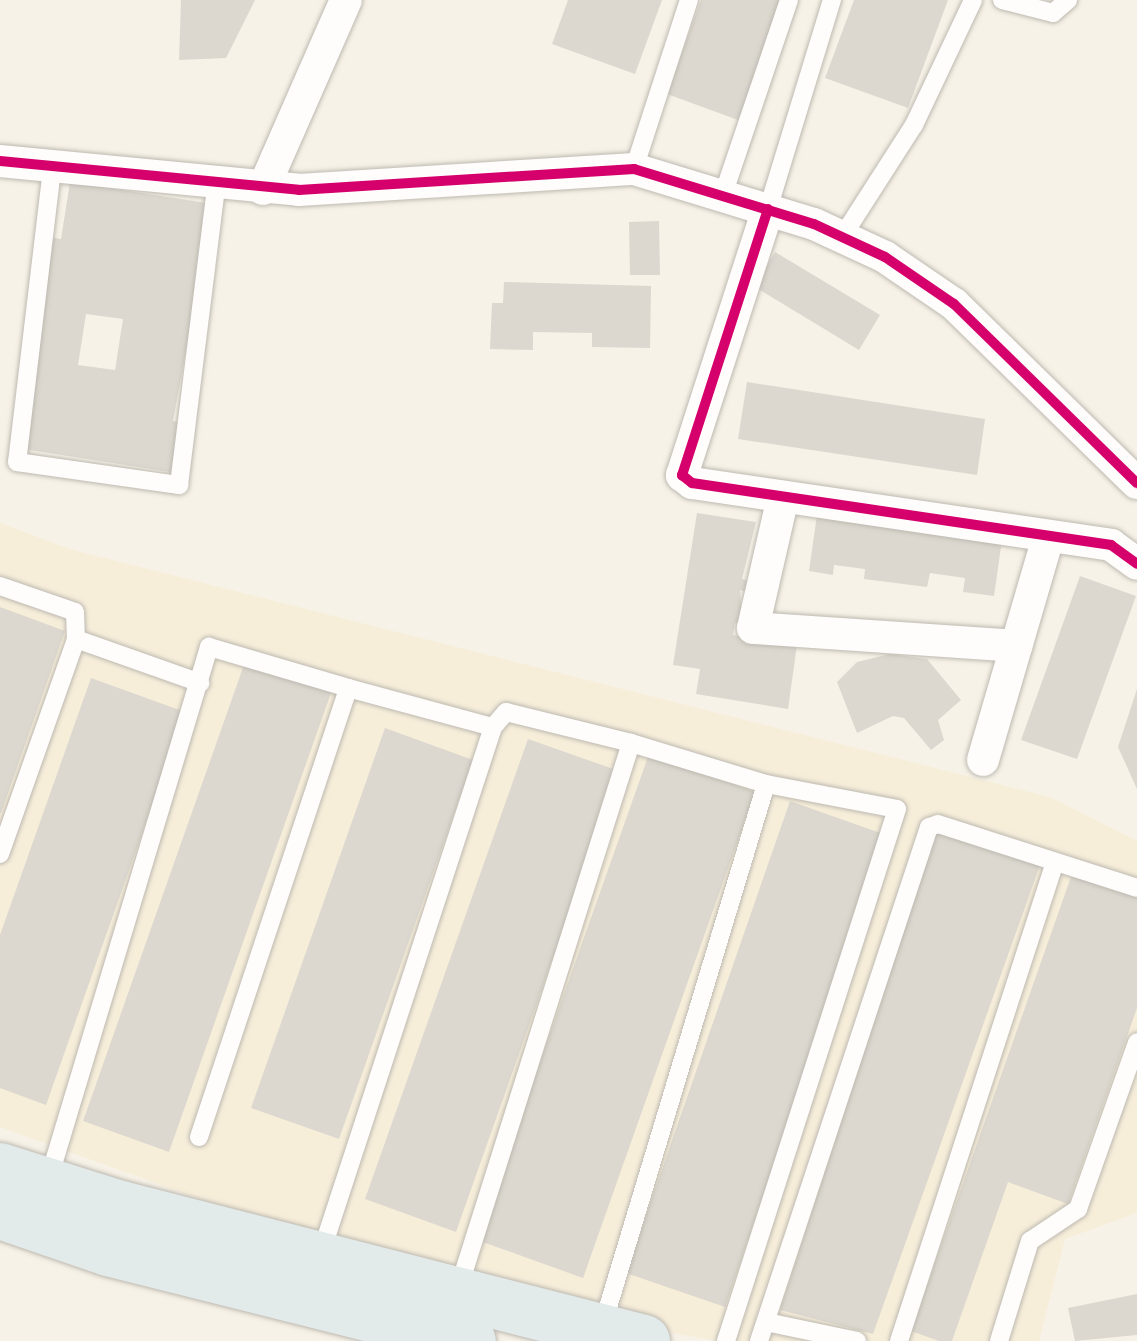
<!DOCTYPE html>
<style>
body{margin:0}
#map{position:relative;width:1137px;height:1341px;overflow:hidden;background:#f7f2e7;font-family:Jost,sans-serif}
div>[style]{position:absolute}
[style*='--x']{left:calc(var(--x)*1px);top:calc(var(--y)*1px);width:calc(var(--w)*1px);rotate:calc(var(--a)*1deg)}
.built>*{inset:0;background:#f7eeda}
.building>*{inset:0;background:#dcd8cf}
.roads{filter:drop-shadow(0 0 2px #bdb9b1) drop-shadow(0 0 2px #bdb9b1)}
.lane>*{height:18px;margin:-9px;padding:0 9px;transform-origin:9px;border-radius:9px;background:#fefdfb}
.street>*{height:32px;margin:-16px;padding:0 16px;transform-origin:16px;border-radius:16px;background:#fefdfb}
.primary>*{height:52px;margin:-26px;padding:0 26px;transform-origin:26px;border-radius:26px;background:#e3eaea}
.cycleway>*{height:10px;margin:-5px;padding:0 5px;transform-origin:5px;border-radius:5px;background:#d6006c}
span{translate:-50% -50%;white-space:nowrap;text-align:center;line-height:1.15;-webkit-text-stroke:9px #fff;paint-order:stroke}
</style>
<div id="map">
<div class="built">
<div style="clip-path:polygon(0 523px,73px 550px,1050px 797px,1137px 841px,1137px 1213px,1065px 1239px,1039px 1341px,717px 1341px,662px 1331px,211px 1203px,0 1127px)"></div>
</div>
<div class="building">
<div style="clip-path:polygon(181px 0,255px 0,226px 58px,179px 60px)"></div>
<div style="clip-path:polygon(568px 0,662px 0,635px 74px,552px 44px)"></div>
<div style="clip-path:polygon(701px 0,782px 0,738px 120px,667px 94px)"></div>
<div style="clip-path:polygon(854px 0,948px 0,908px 108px,825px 78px)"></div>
<div style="clip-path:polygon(evenodd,70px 182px,213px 204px,173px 421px,185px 423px,177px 473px,23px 449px,49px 237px,61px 239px,70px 182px,86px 314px,123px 319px,115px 370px,78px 365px,86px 314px)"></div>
<div style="clip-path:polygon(659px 221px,660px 275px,630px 275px,629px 222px)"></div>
<div style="clip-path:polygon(775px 252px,880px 315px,859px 350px,755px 287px)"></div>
<div style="clip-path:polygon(504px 282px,651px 286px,650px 348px,592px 347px,592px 333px,533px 332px,533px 350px,490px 349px,492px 303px,503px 303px)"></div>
<div style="clip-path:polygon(747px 382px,985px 419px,977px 475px,738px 439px)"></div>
<div style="clip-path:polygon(697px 513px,756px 522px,742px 579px,749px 581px,747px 592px,740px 590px,742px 624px,735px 623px,733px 635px,797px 645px,788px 709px,696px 694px,700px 669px,673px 665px)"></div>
<div style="clip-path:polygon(817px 515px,1002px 540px,994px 596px,963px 592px,965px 578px,930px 573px,927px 587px,864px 579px,865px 569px,834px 565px,833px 575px,809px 571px)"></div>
<div style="clip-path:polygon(1080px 576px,1136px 596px,1077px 759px,1021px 740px)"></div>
<div style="clip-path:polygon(0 607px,65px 631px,1px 813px,0 813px)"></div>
<div style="clip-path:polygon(890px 654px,927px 659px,961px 700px,938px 720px,944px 740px,931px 750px,904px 718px,893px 716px,857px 733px,837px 682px,857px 662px)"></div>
<div style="clip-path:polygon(245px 662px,331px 693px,169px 1152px,83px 1121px)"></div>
<div style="clip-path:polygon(91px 678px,185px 712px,46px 1105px,0 1088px,0 935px)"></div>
<div style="clip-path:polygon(1137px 689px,1137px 789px,1118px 747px)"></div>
<div style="clip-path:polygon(385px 728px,473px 760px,339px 1139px,251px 1108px)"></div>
<div style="clip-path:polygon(528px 739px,619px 771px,456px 1232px,365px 1199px)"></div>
<div style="clip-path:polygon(649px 754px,755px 792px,583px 1278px,477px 1240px)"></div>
<div style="clip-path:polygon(790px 801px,886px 835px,725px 1307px,626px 1273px)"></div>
<div style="clip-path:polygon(936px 829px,1040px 865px,873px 1334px,780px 1310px)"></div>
<div style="clip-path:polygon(1072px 874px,1137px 897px,1137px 1008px,1068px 1204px,1008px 1182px,952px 1341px,939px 1341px,911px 1331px)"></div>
<div style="clip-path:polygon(1137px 1294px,1137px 1335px,1075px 1341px,1068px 1308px)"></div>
</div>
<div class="roads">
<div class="lane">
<div style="--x:1002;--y:0;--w:53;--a:14.3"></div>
<div style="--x:1053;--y:13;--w:20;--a:-41"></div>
<div style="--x:52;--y:169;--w:295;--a:96.8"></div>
<div style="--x:17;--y:462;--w:164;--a:8.1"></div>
<div style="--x:179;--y:485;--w:301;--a:-82.9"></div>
<div style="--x:634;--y:169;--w:178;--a:-72"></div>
<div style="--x:723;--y:195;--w:206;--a:-71.3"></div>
<div style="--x:768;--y:209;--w:219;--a:-73"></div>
<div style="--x:842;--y:237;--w:133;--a:-57.3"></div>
<div style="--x:914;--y:125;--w:138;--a:-64.7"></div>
<div style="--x:0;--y:586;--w:79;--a:19.1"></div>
<div style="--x:75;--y:612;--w:27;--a:88"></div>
<div style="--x:0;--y:854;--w:228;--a:-70.5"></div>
<div style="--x:76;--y:639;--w:132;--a:19.5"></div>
<div style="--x:199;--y:1137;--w:473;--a:-71.6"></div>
<div style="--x:348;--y:688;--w:150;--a:15.1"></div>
<div style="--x:49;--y:1178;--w:555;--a:-73.23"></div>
<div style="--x:209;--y:647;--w:145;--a:16.4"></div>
<div style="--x:321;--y:1253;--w:553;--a:-71.89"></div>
<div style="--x:493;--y:727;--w:20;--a:-49"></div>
<div style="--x:506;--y:712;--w:129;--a:13.9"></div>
<div style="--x:458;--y:1290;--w:574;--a:-72.45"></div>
<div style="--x:631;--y:743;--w:141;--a:16.9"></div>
<div style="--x:766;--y:1322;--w:93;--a:11.8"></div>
<div style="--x:602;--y:1327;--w:567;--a:-73.19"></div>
<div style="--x:766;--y:784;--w:133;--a:10.8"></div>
<div style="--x:897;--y:809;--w:559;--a:107.82"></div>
<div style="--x:759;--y:1341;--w:541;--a:-71.7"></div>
<div style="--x:929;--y:827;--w:9;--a:-18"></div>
<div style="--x:938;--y:824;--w:209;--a:17.8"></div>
<div style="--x:899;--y:1341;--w:504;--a:-71.96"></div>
<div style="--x:999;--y:1341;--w:105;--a:-72.8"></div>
<div style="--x:1030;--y:1241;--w:58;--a:-33.7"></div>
<div style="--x:1078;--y:1209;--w:177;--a:-70.5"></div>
</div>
<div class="street">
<div style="--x:0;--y:161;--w:300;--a:5.5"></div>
<div style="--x:299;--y:190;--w:336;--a:-3.6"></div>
<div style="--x:634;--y:169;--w:188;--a:17"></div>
<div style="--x:814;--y:224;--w:78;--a:24.9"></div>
<div style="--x:885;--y:257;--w:83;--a:34.3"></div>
<div style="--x:954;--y:304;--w:256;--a:44.4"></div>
<div style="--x:263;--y:189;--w:206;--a:-66.3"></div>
<div style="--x:768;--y:209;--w:280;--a:107.9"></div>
<div style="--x:682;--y:475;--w:13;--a:39"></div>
<div style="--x:692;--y:483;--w:424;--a:8.4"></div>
<div style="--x:1111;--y:545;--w:32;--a:36"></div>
<div style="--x:783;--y:497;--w:134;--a:102.9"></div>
<div style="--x:753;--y:628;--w:264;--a:3.9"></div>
<div style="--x:983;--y:760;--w:232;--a:-73.7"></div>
</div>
<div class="primary">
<div style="--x:0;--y:1169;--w:123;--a:17.5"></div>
<div style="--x:117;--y:1206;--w:544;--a:14.37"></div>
<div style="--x:0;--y:1213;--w:114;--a:18.9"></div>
<div style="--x:108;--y:1250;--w:373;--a:14.1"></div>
</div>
</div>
<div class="cycleway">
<div style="--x:0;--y:161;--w:300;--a:5.5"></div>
<div style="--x:299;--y:190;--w:336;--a:-3.6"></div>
<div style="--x:634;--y:169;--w:188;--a:17"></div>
<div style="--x:814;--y:224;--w:78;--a:24.9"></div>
<div style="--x:885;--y:257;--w:83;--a:34.3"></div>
<div style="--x:954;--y:304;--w:256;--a:44.4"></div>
<div style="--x:768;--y:209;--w:280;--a:107.9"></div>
<div style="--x:682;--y:475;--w:13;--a:39"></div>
<div style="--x:692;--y:483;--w:424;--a:8.4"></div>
<div style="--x:1111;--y:545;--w:32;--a:36"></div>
</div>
</div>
